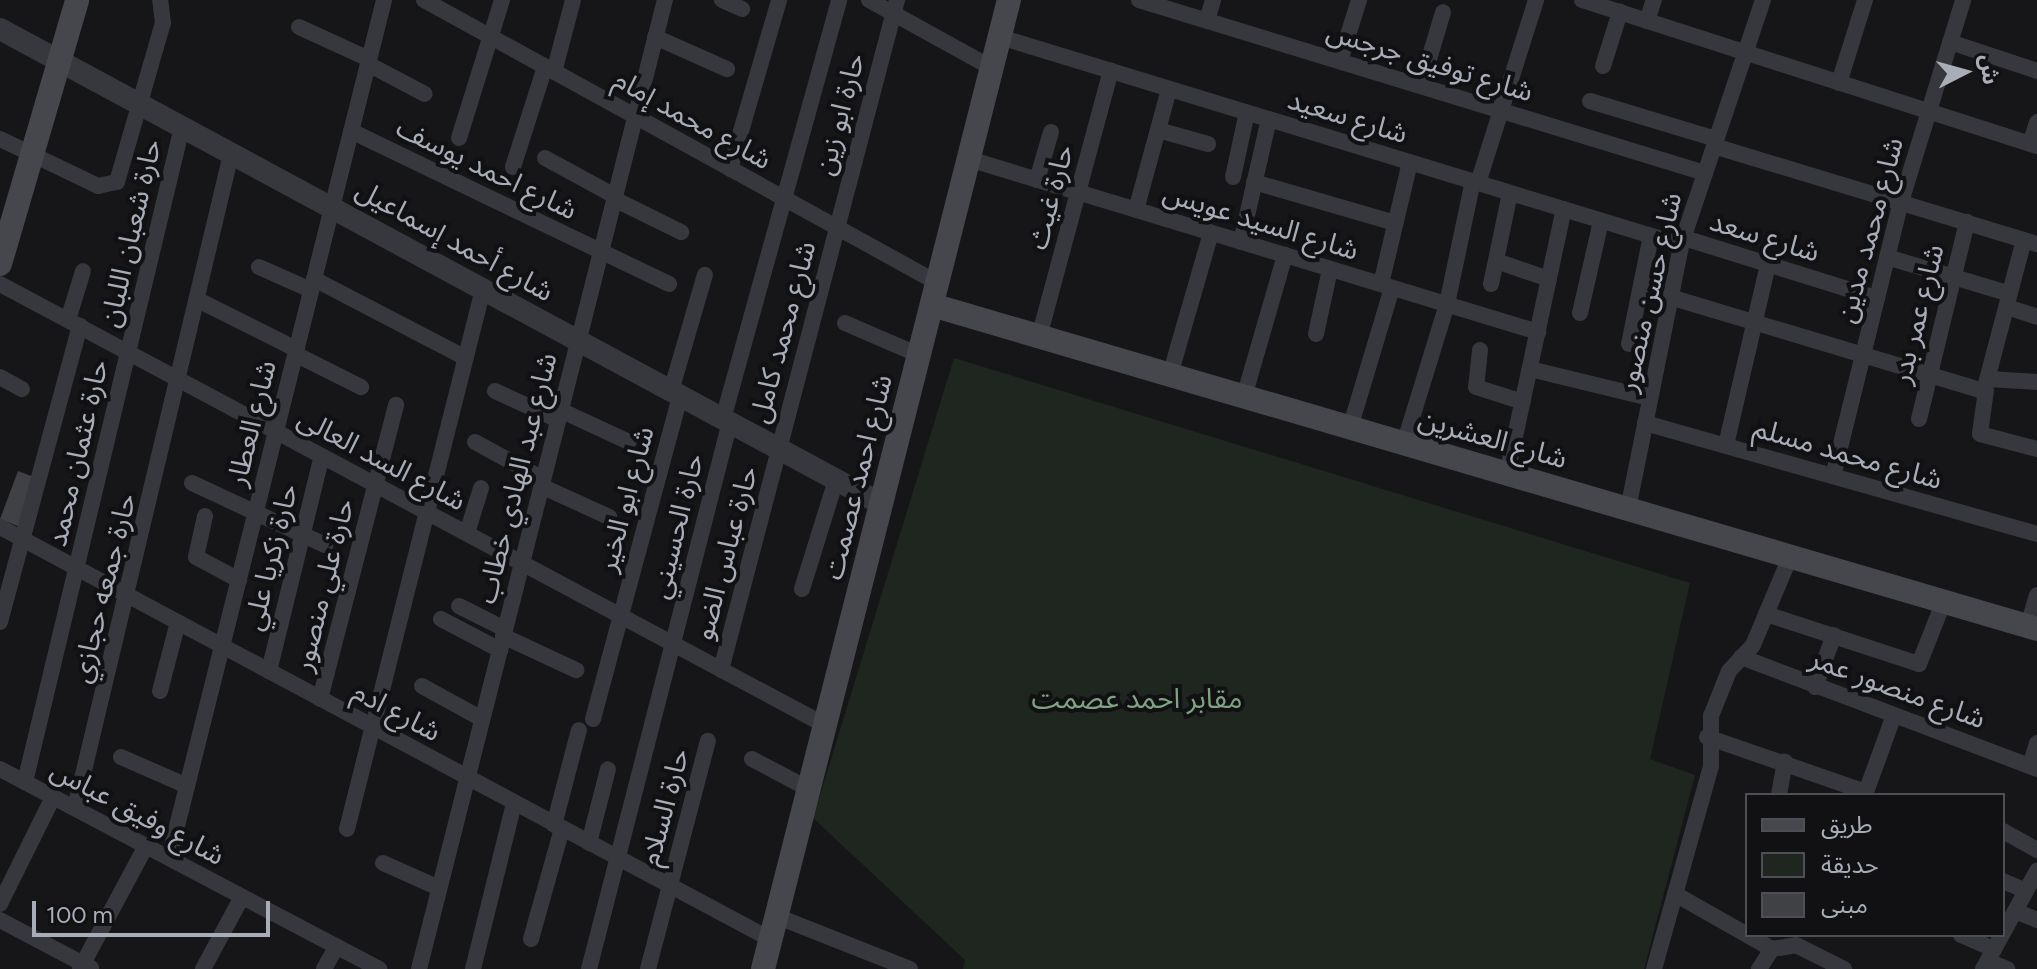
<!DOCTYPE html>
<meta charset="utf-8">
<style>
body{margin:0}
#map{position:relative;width:2037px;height:969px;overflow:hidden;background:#161618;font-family:Figtree,"Noto Sans Arabic",sans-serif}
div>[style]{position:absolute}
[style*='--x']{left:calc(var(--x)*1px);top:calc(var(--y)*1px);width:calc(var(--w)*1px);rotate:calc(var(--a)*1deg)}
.green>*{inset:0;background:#1e261f}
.building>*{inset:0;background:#404145}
.minor>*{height:16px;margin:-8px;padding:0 8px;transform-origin:8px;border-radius:8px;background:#37383d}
.tertiary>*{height:22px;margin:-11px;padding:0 11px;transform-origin:11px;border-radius:11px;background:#37383d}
.secondary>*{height:24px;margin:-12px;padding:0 12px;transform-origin:12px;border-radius:12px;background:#45474d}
span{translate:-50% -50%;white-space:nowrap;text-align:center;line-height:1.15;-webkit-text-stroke:8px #111113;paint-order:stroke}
.street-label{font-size:28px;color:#a8adb8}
.park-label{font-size:28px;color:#7fa381}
.legend{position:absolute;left:1745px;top:793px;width:260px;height:144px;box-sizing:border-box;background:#111113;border:2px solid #4d4f55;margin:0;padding:10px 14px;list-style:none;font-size:24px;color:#a8adb8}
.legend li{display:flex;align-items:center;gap:16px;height:40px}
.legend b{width:40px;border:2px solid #4d4f55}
.north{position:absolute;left:1925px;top:32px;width:80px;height:80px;-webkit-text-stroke:6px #111113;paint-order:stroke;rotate:84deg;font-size:22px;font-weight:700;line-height:32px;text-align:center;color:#a8adb8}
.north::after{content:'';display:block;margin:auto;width:28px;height:36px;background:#a8adb8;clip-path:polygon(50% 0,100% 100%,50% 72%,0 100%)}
.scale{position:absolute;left:32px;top:901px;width:238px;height:36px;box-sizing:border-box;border:4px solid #a8adb8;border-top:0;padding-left:10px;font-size:24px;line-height:28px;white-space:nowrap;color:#a8adb8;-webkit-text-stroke:6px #111113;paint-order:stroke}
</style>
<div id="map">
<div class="green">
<div style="clip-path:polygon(954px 358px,1690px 583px,1650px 759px,1695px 775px,1644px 969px,963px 969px,965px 960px,813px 818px)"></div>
</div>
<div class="building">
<div style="clip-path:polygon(18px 471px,39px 479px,20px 527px,0 519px)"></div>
</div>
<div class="minor">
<div style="--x:424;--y:0;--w:587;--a:28.84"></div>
<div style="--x:722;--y:0;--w:22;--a:24"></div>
<div style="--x:869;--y:0;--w:141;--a:28.9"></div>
<div style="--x:1139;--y:0;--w:592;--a:17"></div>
<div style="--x:1582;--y:0;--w:478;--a:17.8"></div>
<div style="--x:1207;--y:20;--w:21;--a:-73"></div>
<div style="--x:1647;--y:21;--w:22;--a:-72"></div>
<div style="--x:299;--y:27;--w:77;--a:24.6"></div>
<div style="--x:655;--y:37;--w:79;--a:24"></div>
<div style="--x:1000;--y:37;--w:712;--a:16.98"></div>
<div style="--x:1950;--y:42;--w:92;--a:18.4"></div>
<div style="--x:1340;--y:61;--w:64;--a:-72.7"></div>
<div style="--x:368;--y:64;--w:64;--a:27.8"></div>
<div style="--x:1603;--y:66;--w:57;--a:-72.5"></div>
<div style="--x:554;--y:72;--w:74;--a:-75.2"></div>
<div style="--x:1839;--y:83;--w:87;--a:-72.6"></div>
<div style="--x:1421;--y:86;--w:77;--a:-73.4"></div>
<div style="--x:1590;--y:101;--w:132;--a:16.8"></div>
<div style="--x:1158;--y:130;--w:52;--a:15.6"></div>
<div style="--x:351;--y:131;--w:353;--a:25.7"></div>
<div style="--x:459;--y:138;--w:145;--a:-72.7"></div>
<div style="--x:0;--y:139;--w:109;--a:25.6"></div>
<div style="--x:98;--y:186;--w:19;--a:-12"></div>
<div style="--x:117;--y:182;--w:166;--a:-73.9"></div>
<div style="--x:163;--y:23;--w:23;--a:-97"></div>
<div style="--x:2030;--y:144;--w:23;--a:-72"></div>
<div style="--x:1714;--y:146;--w:338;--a:16.9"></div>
<div style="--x:545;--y:158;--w:80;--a:28.5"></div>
<div style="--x:969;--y:159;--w:595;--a:16.91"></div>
<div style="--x:513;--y:167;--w:105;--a:-72.3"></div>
<div style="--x:730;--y:169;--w:176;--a:-73.8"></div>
<div style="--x:1233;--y:177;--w:66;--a:-77.8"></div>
<div style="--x:1037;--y:180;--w:50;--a:-73.7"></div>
<div style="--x:1254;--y:182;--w:147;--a:16.2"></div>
<div style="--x:1478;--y:183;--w:192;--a:-72.4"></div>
<div style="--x:614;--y:199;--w:75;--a:26.2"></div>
<div style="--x:1136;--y:210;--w:125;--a:-74.7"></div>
<div style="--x:1684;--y:238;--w:202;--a:17.3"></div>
<div style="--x:1241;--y:242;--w:126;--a:-77.2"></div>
<div style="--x:1887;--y:257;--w:128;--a:16.7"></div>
<div style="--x:1496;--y:261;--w:56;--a:18.8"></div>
<div style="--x:259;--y:267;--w:57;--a:23.9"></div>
<div style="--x:314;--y:279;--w:171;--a:27.5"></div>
<div style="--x:0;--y:284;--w:935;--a:28.13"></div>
<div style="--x:1381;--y:284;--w:125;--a:-76.6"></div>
<div style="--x:1491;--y:284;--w:93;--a:-78.2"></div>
<div style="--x:1670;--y:297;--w:328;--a:16.7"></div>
<div style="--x:1984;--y:391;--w:156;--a:-75.2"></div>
<div style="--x:198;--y:300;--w:110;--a:26.6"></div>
<div style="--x:2007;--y:307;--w:32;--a:18"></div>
<div style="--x:1580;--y:313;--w:94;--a:-77.1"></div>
<div style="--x:68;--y:320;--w:51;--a:-73"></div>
<div style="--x:845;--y:323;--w:81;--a:23.4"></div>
<div style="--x:1316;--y:334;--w:66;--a:-77.8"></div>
<div style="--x:1039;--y:337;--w:276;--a:-74.9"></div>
<div style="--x:1629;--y:344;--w:110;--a:-78.5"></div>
<div style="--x:1480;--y:350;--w:37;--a:96"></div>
<div style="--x:1476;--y:387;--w:49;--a:17.7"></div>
<div style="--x:295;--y:354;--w:74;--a:26.6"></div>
<div style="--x:1530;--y:369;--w:123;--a:13.6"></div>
<div style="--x:1170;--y:375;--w:148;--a:-73.9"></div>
<div style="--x:0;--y:377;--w:25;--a:29"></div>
<div style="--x:1989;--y:379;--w:48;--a:3.6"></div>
<div style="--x:1986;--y:390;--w:44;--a:97.8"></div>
<div style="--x:1980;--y:434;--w:59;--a:14.7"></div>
<div style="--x:495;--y:391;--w:69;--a:24.7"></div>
<div style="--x:671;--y:391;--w:121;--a:-73.7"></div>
<div style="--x:1244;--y:397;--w:148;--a:-73.9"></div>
<div style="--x:560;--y:410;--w:76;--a:24.9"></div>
<div style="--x:723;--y:419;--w:435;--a:-74.5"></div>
<div style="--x:1919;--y:419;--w:203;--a:-76.3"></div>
<div style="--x:1645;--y:423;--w:407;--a:15.8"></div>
<div style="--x:1350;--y:428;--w:146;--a:-73.3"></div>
<div style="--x:475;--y:442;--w:77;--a:28.6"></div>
<div style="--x:1404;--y:444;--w:146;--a:-72.9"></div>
<div style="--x:1447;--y:304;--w:126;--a:-78.1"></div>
<div style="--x:1726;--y:445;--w:186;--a:-76.9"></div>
<div style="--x:1507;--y:474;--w:271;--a:-77.9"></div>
<div style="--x:1833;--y:476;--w:282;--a:-76.1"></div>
<div style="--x:1901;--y:202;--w:211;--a:-72.9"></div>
<div style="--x:192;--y:483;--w:147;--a:25"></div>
<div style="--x:541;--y:486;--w:75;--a:24.5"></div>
<div style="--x:1628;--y:509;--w:269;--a:-78.6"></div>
<div style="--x:1681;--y:245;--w:258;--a:-71.5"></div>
<div style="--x:205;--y:516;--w:42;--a:102.4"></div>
<div style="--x:196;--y:557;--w:49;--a:28.1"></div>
<div style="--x:0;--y:527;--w:873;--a:28.15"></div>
<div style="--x:467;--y:533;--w:47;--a:-72.7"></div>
<div style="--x:802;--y:589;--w:114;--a:-72.7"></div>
<div style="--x:459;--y:606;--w:51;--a:26.6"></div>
<div style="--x:1766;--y:614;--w:161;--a:18.1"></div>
<div style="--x:1919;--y:664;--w:68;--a:-68.4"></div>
<div style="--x:441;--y:619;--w:67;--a:27.7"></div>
<div style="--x:0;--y:622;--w:307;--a:-74.9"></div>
<div style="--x:2028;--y:626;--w:32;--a:-74"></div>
<div style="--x:503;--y:636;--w:81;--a:25"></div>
<div style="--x:1741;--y:657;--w:316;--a:20.7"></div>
<div style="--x:721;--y:670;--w:693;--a:-75.28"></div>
<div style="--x:269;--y:671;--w:221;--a:-76.2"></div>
<div style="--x:422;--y:686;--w:68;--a:28.8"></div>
<div style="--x:1815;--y:687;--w:55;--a:-69.9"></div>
<div style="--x:160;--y:691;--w:71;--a:-75.4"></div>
<div style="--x:320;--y:699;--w:304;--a:-75.5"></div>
<div style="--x:593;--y:719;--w:335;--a:-74.9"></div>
<div style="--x:1707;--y:737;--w:168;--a:19.1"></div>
<div style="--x:1866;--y:792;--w:79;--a:-70"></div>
<div style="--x:121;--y:757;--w:72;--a:23.7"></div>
<div style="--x:752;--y:759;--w:64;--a:27.8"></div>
<div style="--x:2030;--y:766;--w:24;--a:-73"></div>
<div style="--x:0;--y:769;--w:429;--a:27.8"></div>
<div style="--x:25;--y:782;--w:674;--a:-76.52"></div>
<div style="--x:1779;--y:795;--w:34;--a:-80"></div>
<div style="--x:75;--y:808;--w:672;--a:-76.58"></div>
<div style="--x:554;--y:825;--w:98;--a:-75.3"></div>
<div style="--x:347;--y:829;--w:557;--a:-75.86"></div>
<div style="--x:2003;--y:831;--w:39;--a:29"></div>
<div style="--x:589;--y:843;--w:76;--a:-75.6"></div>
<div style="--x:169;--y:858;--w:885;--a:-75.93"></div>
<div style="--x:383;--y:863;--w:61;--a:24.1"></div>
<div style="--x:2003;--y:881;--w:25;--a:23"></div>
<div style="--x:1675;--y:894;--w:112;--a:29.6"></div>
<div style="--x:0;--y:904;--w:119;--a:-63.6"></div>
<div style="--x:2015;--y:911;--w:24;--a:22"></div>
<div style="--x:776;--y:916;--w:144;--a:21.6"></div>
<div style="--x:0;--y:920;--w:103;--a:27.8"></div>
<div style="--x:2003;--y:933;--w:71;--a:-61.3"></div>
<div style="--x:1961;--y:935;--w:36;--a:23"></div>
<div style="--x:531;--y:939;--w:114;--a:-74.3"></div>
<div style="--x:1772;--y:949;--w:24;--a:-9"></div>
<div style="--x:1796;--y:945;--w:54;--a:26.6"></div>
<div style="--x:1988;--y:961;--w:21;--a:23"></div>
<div style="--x:80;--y:969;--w:140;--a:-61.8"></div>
<div style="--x:203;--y:969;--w:82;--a:-61.6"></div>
<div style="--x:324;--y:969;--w:26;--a:-61"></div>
<div style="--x:419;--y:969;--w:1000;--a:-75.76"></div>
<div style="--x:473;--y:969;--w:171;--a:-76.1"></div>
<div style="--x:589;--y:969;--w:565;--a:-75.55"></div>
<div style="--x:648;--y:969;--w:236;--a:-75.3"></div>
<div style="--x:1654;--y:969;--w:211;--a:-74.3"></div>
<div style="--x:1711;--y:766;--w:50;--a:-90"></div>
<div style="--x:1711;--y:716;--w:48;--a:-68.2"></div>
<div style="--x:1729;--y:671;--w:35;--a:-47"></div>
<div style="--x:1753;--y:645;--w:95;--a:-67.2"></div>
<div style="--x:1759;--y:969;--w:24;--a:-57"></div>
<div style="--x:1983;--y:969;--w:39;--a:-61"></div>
</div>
<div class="tertiary">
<div style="--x:0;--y:29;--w:1001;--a:28.33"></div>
</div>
<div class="secondary">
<div style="--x:0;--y:264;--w:275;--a:-73.7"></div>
<div style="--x:932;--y:305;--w:1152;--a:16.34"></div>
<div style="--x:763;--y:969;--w:1000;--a:-75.76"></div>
</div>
<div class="street-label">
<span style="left:1430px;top:61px;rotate:17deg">شارع توفيق جرجس</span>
<span style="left:839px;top:114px;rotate:-75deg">حارة ابو زين</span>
<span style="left:1348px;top:116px;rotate:17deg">شارع سعيد</span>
<span style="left:693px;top:119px;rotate:29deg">شارع محمد إمام</span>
<span style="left:487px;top:168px;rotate:26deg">شارع احمد يوسف</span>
<span style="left:1050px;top:197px;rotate:-75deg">حارة غيث</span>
<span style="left:1261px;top:221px;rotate:17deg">شارع السيد عويس</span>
<span style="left:1869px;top:230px;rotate:-75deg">شارع محمد مدين</span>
<span style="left:130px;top:233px;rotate:-77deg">حارة شعبان اللبان</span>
<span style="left:1765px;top:236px;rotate:17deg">شارع سعد</span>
<span style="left:455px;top:240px;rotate:29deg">شارع أحمد إسماعيل</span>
<span style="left:1649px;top:292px;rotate:-77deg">شارع حسن منصور</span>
<span style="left:1917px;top:314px;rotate:-76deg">شارع عمر بدر</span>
<span style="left:782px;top:332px;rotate:-75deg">شارع محمد كامل</span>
<span style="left:251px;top:423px;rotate:-76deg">شارع العطار</span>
<span style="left:1493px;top:438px;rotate:16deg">شارع العشرين</span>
<span style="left:77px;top:453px;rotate:-77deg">حارة عثمان محمد</span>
<span style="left:1848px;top:453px;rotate:16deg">شارع محمد مسلم</span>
<span style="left:382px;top:459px;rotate:28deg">شارع السد العالى</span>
<span style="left:857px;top:477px;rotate:-76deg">شارع احمد عصمت</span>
<span style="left:516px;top:478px;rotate:-76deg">شارع عبد الهادي خطاب</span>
<span style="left:625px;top:499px;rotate:-75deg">شارع ابو الخير</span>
<span style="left:676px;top:526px;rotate:-76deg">حارة الحسيني</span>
<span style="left:725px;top:553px;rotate:-75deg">حارة عباس الضو</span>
<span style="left:270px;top:557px;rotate:-76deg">حارة زكريا علي</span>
<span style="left:323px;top:585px;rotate:-76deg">حارة علي منصور</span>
<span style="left:103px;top:588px;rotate:-76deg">حارة جمعه حجازي</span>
<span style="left:1898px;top:688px;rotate:20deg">شارع منصور عمر</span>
<span style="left:397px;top:711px;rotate:28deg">شارع ادم</span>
<span style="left:664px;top:807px;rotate:-75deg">حارة السلام</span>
<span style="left:138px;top:812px;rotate:28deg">شارع وفيق عباس</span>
</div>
<div class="park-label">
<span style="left:1137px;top:698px">مقابر احمد عصمت</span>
</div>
<ul class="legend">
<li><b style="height:10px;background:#45474d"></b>طريق</li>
<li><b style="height:22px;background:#1e261f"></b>حديقة</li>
<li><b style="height:22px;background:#404145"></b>مبنى</li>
</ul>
<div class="north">ش</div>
<div class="scale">100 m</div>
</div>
